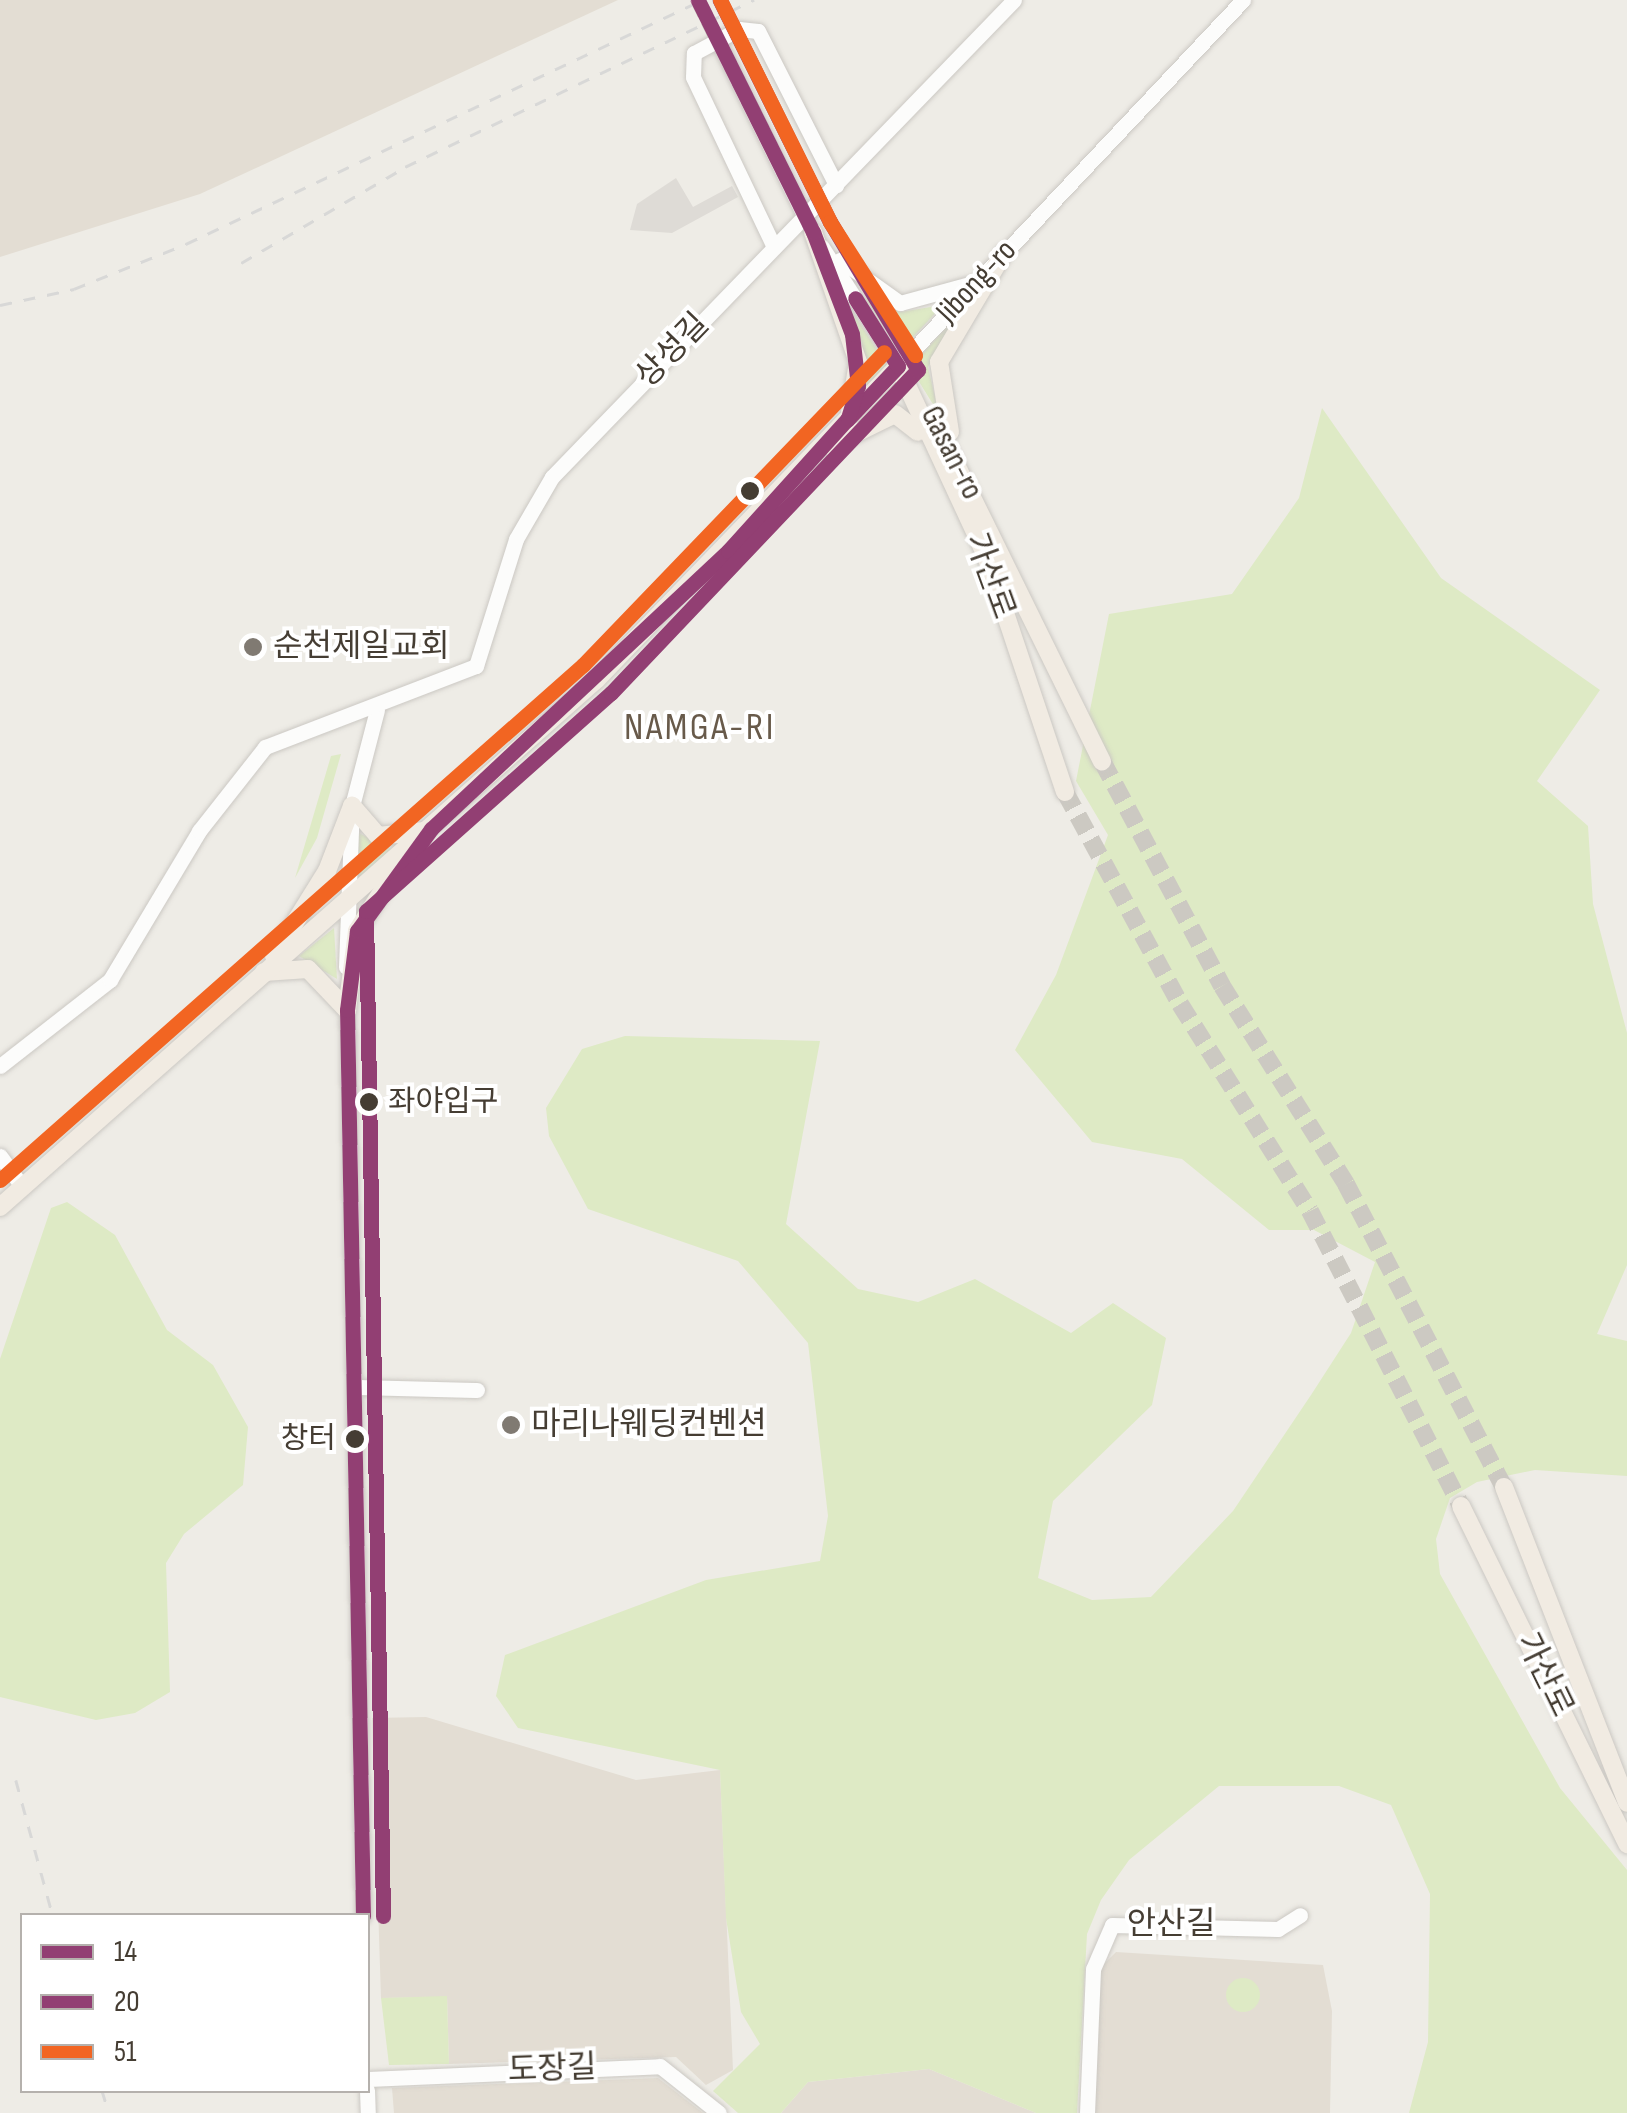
<!DOCTYPE html>
<meta charset="utf-8">
<style>
body{margin:0}
#map{position:relative;width:1627px;height:2113px;overflow:hidden;background:#eeece6;font-family:"Sofia Sans Condensed","Noto Sans KR",sans-serif}
div>[style]{position:absolute}
[style*='--x']{left:calc(var(--x)*1px);top:calc(var(--y)*1px);width:calc(var(--w)*1px);rotate:calc(var(--a)*1deg)}
.residential>*{inset:0;background:#e3ddd3}
.green>*{inset:0;background:#deeac5}
.round{border-radius:50%}
.parking>*{inset:0;background:#dedbd6}
.minor-tunnel>*{height:15px;margin-top:-7.5px;transform-origin:0;background:repeating-linear-gradient(90deg,#ccc9c2 0 15px,transparent 0 23px)}
.major-tunnel>*{height:18px;margin-top:-9px;transform-origin:0;background:repeating-linear-gradient(90deg,#ccc9c2 0 18px,transparent 0 27px)}
.roads{filter:drop-shadow(0 0 2px #cbc8c3) drop-shadow(0 0 2px #cbc8c3)}
.minor>*{height:15px;margin:-7.5px;padding:0 7.5px;transform-origin:7.5px;border-radius:7.5px;background:#fcfcfb}
.major>*{height:18px;margin:-9px;padding:0 9px;transform-origin:9px;border-radius:9px;background:#f1ebe2}
.rail>*{height:2.5px;margin-top:-1.25px;transform-origin:0;background:repeating-linear-gradient(90deg,#d8d8d7 0 12px,transparent 0 24px)}
.bus-1>*{height:15px;margin:-7.5px;padding:0 7.5px;transform-origin:7.5px;border-radius:7.5px;background:#923f73}
.bus-2>*{height:15px;margin:-7.5px;padding:0 7.5px;transform-origin:7.5px;border-radius:7.5px;background:#923f73}
.bus-3>*{height:15px;margin:-7.5px;padding:0 7.5px;transform-origin:7.5px;border-radius:7.5px;background:#f26522}
.dots>*{width:28px;height:28px;translate:-50% -50%;box-sizing:border-box;border:5px solid #fff;border-radius:50%}
span{translate:-50% -50%;white-space:nowrap;text-align:center;line-height:1.15;-webkit-text-stroke:8px #fff;paint-order:stroke}
.bus-label{font-size:30px;color:#453d33}
.left{translate:0 -50%;text-align:left}
.right{translate:-100% -50%;text-align:right}
.street-label{font-size:32px;color:#453d33}
.poi-label{font-size:32px;color:#453d33}
.quarter-label{font-size:38px;color:#685a4a;letter-spacing:2.5px}
.legend{position:absolute;left:20px;top:1913px;width:350px;height:180px;box-sizing:border-box;background:#fff;border:2px solid #b5b1ad;margin:0;padding:12px 18px;list-style:none;font-size:30px;color:#453d33}
.legend li{display:flex;align-items:center;gap:20px;height:50px}
.legend b{width:50px;border:2px solid #b5b1ad}
</style>
<div id="map">
<div class="residential">
<div style="clip-path:polygon(0 0,618px 0,200px 194px,0 257px)"></div>
<div style="clip-path:polygon(426px 1717px,636px 1780px,720px 1770px,733px 2070px,706px 2085px,676px 2057px,449px 2064px,447px 1997px,381px 1998px,372px 1718px)"></div>
<div style="clip-path:polygon(1116px 1952px,1323px 1965px,1332px 2011px,1330px 2113px,1093px 2113px,1098px 1970px)"></div>
<div style="clip-path:polygon(929px 2069px,1036px 2113px,781px 2113px,808px 2082px)"></div>
<div style="clip-path:polygon(658px 2078px,703px 2113px,394px 2113px,392px 2088px)"></div>
</div>
<div class="green">
<div style="clip-path:polygon(864px 297px,900px 312px,943px 305px,900px 351px)"></div>
<div style="clip-path:polygon(852px 311px,887px 366px,865px 390px,862px 344px)"></div>
<div style="clip-path:polygon(959px 314px,928px 367px,939px 414px,910px 367px)"></div>
<div style="clip-path:polygon(1322px 408px,1441px 578px,1600px 690px,1537px 781px,1588px 826px,1593px 904px,1627px 1033px,1627px 1265px,1597px 1334px,1627px 1341px,1627px 1476px,1535px 1470px,1477px 1482px,1450px 1498px,1436px 1539px,1440px 1574px,1560px 1788px,1627px 1870px,1627px 2113px,1409px 2113px,1428px 2042px,1430px 1894px,1391px 1805px,1339px 1786px,1219px 1786px,1129px 1860px,1101px 1900px,1087px 1934px,1077px 2113px,1036px 2113px,929px 2069px,808px 2082px,781px 2113px,738px 2113px,713px 2091px,760px 2044px,741px 2012px,726px 1918px,720px 1770px,518px 1728px,496px 1696px,505px 1655px,706px 1580px,820px 1561px,828px 1516px,808px 1343px,738px 1261px,588px 1209px,549px 1136px,546px 1108px,582px 1049px,625px 1036px,820px 1041px,786px 1224px,858px 1289px,918px 1302px,975px 1279px,1071px 1333px,1113px 1303px,1166px 1338px,1152px 1405px,1053px 1501px,1038px 1578px,1092px 1600px,1151px 1597px,1233px 1511px,1311px 1395px,1351px 1333px,1375px 1262px,1314px 1230px,1269px 1230px,1182px 1159px,1092px 1142px,1015px 1050px,1056px 975px,1108px 835px,1076px 781px,1109px 614px,1232px 594px,1299px 498px)"></div>
<div style="clip-path:polygon(341px 754px,317px 838px,295px 878px,331px 756px)"></div>
<div style="clip-path:polygon(357px 832px,391px 849px,356px 880px)"></div>
<div style="clip-path:polygon(334px 928px,337px 979px,299px 956px)"></div>
<div style="clip-path:polygon(67px 1202px,115px 1235px,167px 1330px,213px 1365px,248px 1427px,243px 1485px,184px 1534px,166px 1563px,170px 1692px,135px 1713px,96px 1720px,0 1697px,0 1359px,51px 1208px)"></div>
<div class="round" style="left:1226px;top:1978px;width:34px;height:34px"></div>
<div style="clip-path:polygon(447px 1996px,449px 2064px,389px 2065px,381px 1998px)"></div>
</div>
<div class="parking">
<div style="clip-path:polygon(676px 178px,693px 207px,732px 186px,738px 197px,672px 233px,630px 230px,637px 204px)"></div>
</div>
<div class="minor-tunnel">
<div style="--x:698;--y:0;--w:52;--a:63.9"></div>
</div>
<div class="major-tunnel">
<div style="--x:1102;--y:761;--w:255;--a:61.9"></div>
<div style="--x:1222;--y:986;--w:234;--a:57.9"></div>
<div style="--x:1346;--y:1184;--w:342;--a:62.5"></div>
<div style="--x:1065;--y:792;--w:241;--a:61.5"></div>
<div style="--x:1180;--y:1004;--w:244;--a:57.9"></div>
<div style="--x:1310;--y:1211;--w:331;--a:62.9"></div>
</div>
<div class="roads">
<div class="minor">
<div style="--x:721;--y:47;--w:196;--a:63.7"></div>
<div style="--x:774;--y:247;--w:188;--a:-115.5"></div>
<div style="--x:693;--y:77;--w:24;--a:-88"></div>
<div style="--x:694;--y:53;--w:51;--a:-28.1"></div>
<div style="--x:739;--y:29;--w:19;--a:6"></div>
<div style="--x:758;--y:31;--w:173;--a:63.1"></div>
<div style="--x:822;--y:247;--w:141;--a:57.4"></div>
<div style="--x:898;--y:366;--w:503;--a:-46.69"></div>
<div style="--x:840;--y:260;--w:74;--a:35.6"></div>
<div style="--x:900;--y:303;--w:76;--a:-15.3"></div>
<div style="--x:346;--y:967;--w:161;--a:-87.9"></div>
<div style="--x:352;--y:806;--w:99;--a:-75.4"></div>
<div style="--x:347;--y:1000;--w:916;--a:89"></div>
<div style="--x:0;--y:1066;--w:140;--a:-38"></div>
<div style="--x:110;--y:980;--w:174;--a:-59.1"></div>
<div style="--x:199;--y:831;--w:107;--a:-51.8"></div>
<div style="--x:265;--y:747;--w:226;--a:-21"></div>
<div style="--x:476;--y:666;--w:133;--a:-72.5"></div>
<div style="--x:516;--y:539;--w:72;--a:-59.9"></div>
<div style="--x:552;--y:477;--w:664;--a:-45.92"></div>
<div style="--x:0;--y:1156;--w:37;--a:54"></div>
<div style="--x:356;--y:1387;--w:121;--a:1.4"></div>
<div style="--x:368;--y:2079;--w:292;--a:-2.5"></div>
<div style="--x:660;--y:2066;--w:75;--a:38.5"></div>
<div style="--x:367;--y:2090;--w:23;--a:88"></div>
<div style="--x:1087;--y:2113;--w:144;--a:-87.6"></div>
<div style="--x:1093;--y:1969;--w:48;--a:-66.6"></div>
<div style="--x:1112;--y:1925;--w:166;--a:1.4"></div>
<div style="--x:1278;--y:1929;--w:26;--a:-32"></div>
</div>
<div class="major">
<div style="--x:813;--y:232;--w:138;--a:70.9"></div>
<div style="--x:858;--y:362;--w:51;--a:99.1"></div>
<div style="--x:898;--y:366;--w:206;--a:65.1"></div>
<div style="--x:985;--y:553;--w:252;--a:71.5"></div>
<div style="--x:932;--y:416;--w:385;--a:63.8"></div>
<div style="--x:950;--y:432;--w:71;--a:-98.9"></div>
<div style="--x:939;--y:362;--w:126;--a:-59.3"></div>
<div style="--x:830;--y:446;--w:72;--a:-26.2"></div>
<div style="--x:895;--y:414;--w:29;--a:38"></div>
<div style="--x:352;--y:806;--w:40;--a:49"></div>
<div style="--x:378;--y:836;--w:47;--a:-6.1"></div>
<div style="--x:274;--y:956;--w:100;--a:-58.1"></div>
<div style="--x:327;--y:871;--w:70;--a:-69"></div>
<div style="--x:264;--y:972;--w:44;--a:-3.9"></div>
<div style="--x:308;--y:969;--w:57;--a:46.4"></div>
<div style="--x:347;--y:1010;--w:80;--a:-82.8"></div>
<div style="--x:357;--y:931;--w:71;--a:-57.7"></div>
<div style="--x:0;--y:1207;--w:797;--a:-41.49"></div>
<div style="--x:597;--y:679;--w:434;--a:-46.1"></div>
<div style="--x:1504;--y:1487;--w:339;--a:68.7"></div>
<div style="--x:1461;--y:1506;--w:377;--a:63.8"></div>
</div>
</div>
<div class="rail">
<div style="--x:241;--y:263;--w:190;--a:-30.3"></div>
<div style="--x:405;--y:167;--w:387;--a:-25.6"></div>
<div style="--x:0;--y:305;--w:76;--a:-12.2"></div>
<div style="--x:74;--y:289;--w:121;--a:-21.9"></div>
<div style="--x:186;--y:244;--w:571;--a:-25.31"></div>
<div style="--x:16;--y:1780;--w:141;--a:74.8"></div>
<div style="--x:102;--y:2090;--w:24;--a:73"></div>
</div>
<div class="bus-1">
<div style="--x:847;--y:420;--w:74;--a:-46.6"></div>
<div style="--x:898;--y:366;--w:80;--a:-122.3"></div>
<div style="--x:363;--y:1916;--w:906;--a:-91.01"></div>
<div style="--x:347;--y:1010;--w:80;--a:-82.8"></div>
<div style="--x:357;--y:931;--w:126;--a:-54"></div>
<div style="--x:431;--y:829;--w:407;--a:-43.1"></div>
<div style="--x:728;--y:551;--w:179;--a:-47.9"></div>
<div style="--x:848;--y:418;--w:34;--a:-73"></div>
<div style="--x:858;--y:386;--w:52;--a:-96.6"></div>
<div style="--x:852;--y:334;--w:109;--a:-110.9"></div>
<div style="--x:813;--y:232;--w:259;--a:-116.4"></div>
</div>
<div class="bus-2">
<div style="--x:383;--y:1916;--w:1005;--a:-90.97"></div>
<div style="--x:366;--y:911;--w:328;--a:-41.7"></div>
<div style="--x:611;--y:693;--w:446;--a:-46.5"></div>
<div style="--x:918;--y:370;--w:172;--a:-120.7"></div>
<div style="--x:830;--y:222;--w:248;--a:-116.4"></div>
</div>
<div class="bus-3">
<div style="--x:720;--y:0;--w:248;--a:63.6"></div>
<div style="--x:830;--y:222;--w:158;--a:57.4"></div>
<div style="--x:0;--y:1180;--w:778;--a:-41.46"></div>
<div style="--x:583;--y:665;--w:434;--a:-46.1"></div>
</div>
<div class="dots">
<div style="left:750px;top:491px;background:#453d33"></div>
<div style="left:253px;top:647px;background:#807a72"></div>
<div style="left:369px;top:1102px;background:#453d33"></div>
<div style="left:511px;top:1425px;background:#807a72"></div>
<div style="left:355px;top:1439px;background:#453d33"></div>
</div>
<div class="bus-label">
<span class="left" style="left:388px;top:1102px">좌야입구</span>
<span class="right" style="left:336px;top:1439px">창터</span>
</div>
<div class="street-label">
<span style="left:977px;top:282px;rotate:-47deg">Jibong-ro</span>
<span style="left:673px;top:351px;rotate:-46deg">상성길</span>
<span style="left:951px;top:453px;rotate:63deg">Gasan-ro</span>
<span style="left:989px;top:576px;rotate:70deg">가산로</span>
<span style="left:1544px;top:1675px;rotate:64deg">가산로</span>
<span style="left:1171px;top:1925px">안산길</span>
<span style="left:552px;top:2070px;rotate:-2deg">도장길</span>
</div>
<div class="poi-label">
<span class="left" style="left:273px;top:647px">순천제일교회</span>
<span class="left" style="left:531px;top:1425px">마리나웨딩컨벤션</span>
</div>
<div class="quarter-label">
<span style="left:700px;top:728px">NAMGA-RI</span>
</div>
<ul class="legend">
<li><b style="height:12px;background:#923f73"></b>14</li>
<li><b style="height:12px;background:#923f73"></b>20</li>
<li><b style="height:12px;background:#f26522"></b>51</li>
</ul>
</div>
